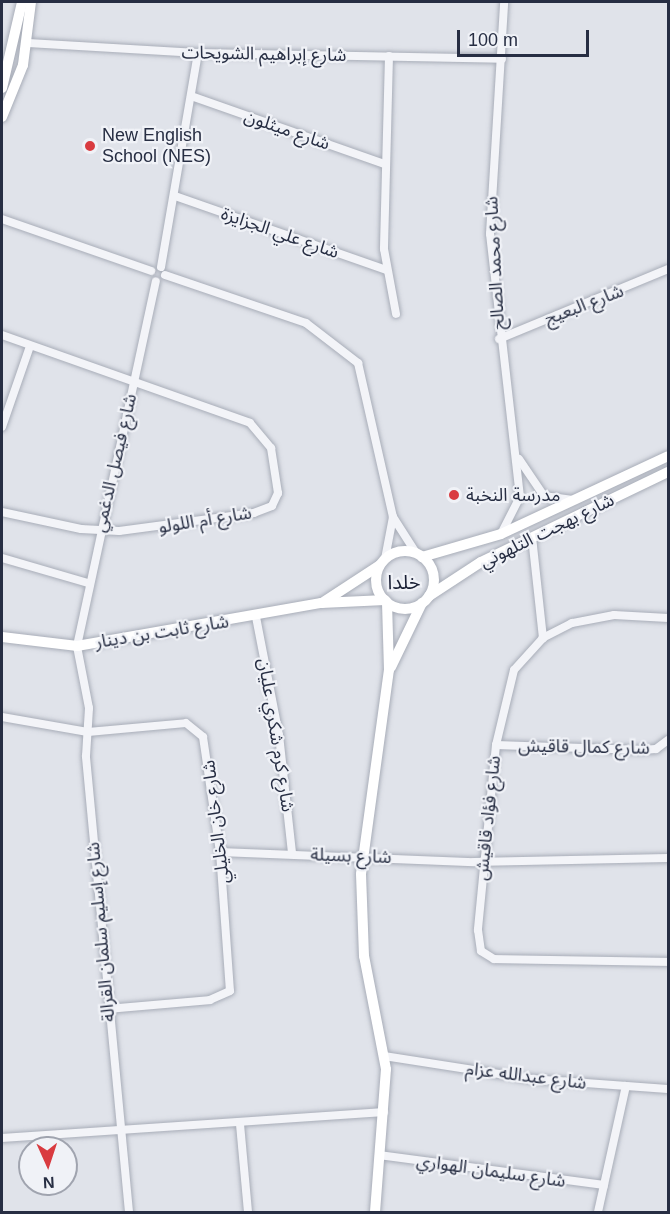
<!DOCTYPE html>
<meta charset="utf-8">
<style>
body{margin:0}
#map{position:relative;width:670px;height:1214px;overflow:hidden;background:#e0e3ea;font-family:Helvetica,"Noto Sans Arabic",sans-serif}
div>[style]{position:absolute}
[style*='--x']{left:calc(var(--x)*1px);top:calc(var(--y)*1px);width:calc(var(--w)*1px);rotate:calc(var(--a)*1deg)}
.roads{filter:drop-shadow(0 0 2px #a8adb8) drop-shadow(0 0 2px #a8adb8)}
.street>*{height:8px;margin:-4px;padding:0 4px;transform-origin:4px;border-radius:4px;background:#f3f4f8}
.secondary>*{height:10px;margin:-5px;padding:0 5px;transform-origin:5px;border-radius:5px;background:#fff}
.secondary>.ring{margin:-5px;padding:0;box-sizing:content-box;background:none;border:10px solid #fff;border-radius:50%}
.dots>*{width:16px;height:16px;translate:-50% -50%;box-sizing:border-box;border:3px solid #f0f2f7;border-radius:50%}
span{translate:-50% -50%;white-space:nowrap;text-align:center;line-height:1.15;-webkit-text-stroke:4.5px #f0f2f7;paint-order:stroke}
.street-label{font-size:18px;color:#272e43}
.poi-label{font-size:18px;color:#272e43}
.left{translate:0 -50%;text-align:left}
.neighbourhood-label{font-size:20px;color:#191f34}
.frame{position:absolute;inset:0;border:3px solid #272e43;pointer-events:none}
.north{position:absolute;left:18px;top:1136px;width:60px;height:60px;box-sizing:border-box;background:#f0f2f7;border:2px solid #a0a4af;border-radius:50%;rotate:177deg;font-size:16px;font-weight:700;line-height:24px;text-align:center;color:#272e43}
.north::after{content:'';display:block;margin:auto;width:21px;height:27px;background:#d93b40;clip-path:polygon(50% 0,100% 100%,50% 72%,0 100%)}
.scale{position:absolute;left:457px;top:30px;width:132px;height:27px;box-sizing:border-box;border:3px solid #272e43;border-top:0;padding-left:8px;font-size:18px;line-height:21px;white-space:nowrap;color:#272e43;-webkit-text-stroke:4px #f0f2f7;paint-order:stroke}
</style>
<div id="map">
<div class="roads">
<div class="street">
<div style="--x:28;--y:43;--w:170;--a:3.4"></div>
<div style="--x:198;--y:53;--w:304;--a:1.1"></div>
<div style="--x:389;--y:56;--w:193;--a:91.5"></div>
<div style="--x:384;--y:249;--w:66;--a:79.5"></div>
<div style="--x:191;--y:96;--w:205;--a:19.4"></div>
<div style="--x:175;--y:196;--w:224;--a:19.3"></div>
<div style="--x:2;--y:219;--w:158;--a:19.2"></div>
<div style="--x:161;--y:267;--w:217;--a:-80.2"></div>
<div style="--x:165;--y:275;--w:149;--a:18.8"></div>
<div style="--x:306;--y:323;--w:66;--a:37.6"></div>
<div style="--x:358;--y:363;--w:158;--a:77.2"></div>
<div style="--x:393;--y:517;--w:43;--a:100.8"></div>
<div style="--x:2;--y:335;--w:263;--a:19.5"></div>
<div style="--x:250;--y:423;--w:33;--a:50"></div>
<div style="--x:271;--y:448;--w:46;--a:81.2"></div>
<div style="--x:278;--y:493;--w:14;--a:115"></div>
<div style="--x:272;--y:506;--w:19;--a:159"></div>
<div style="--x:254;--y:513;--w:136;--a:172.4"></div>
<div style="--x:119;--y:531;--w:38;--a:-177"></div>
<div style="--x:81;--y:529;--w:81;--a:-167.9"></div>
<div style="--x:499;--y:339;--w:183;--a:-22.5"></div>
<div style="--x:2;--y:427;--w:86;--a:-70.9"></div>
<div style="--x:519;--y:459;--w:45;--a:56"></div>
<div style="--x:544;--y:496;--w:27;--a:8"></div>
<div style="--x:393;--y:517;--w:43;--a:57.4"></div>
<div style="--x:502;--y:532;--w:39;--a:-63"></div>
<div style="--x:520;--y:497;--w:265;--a:-96.5"></div>
<div style="--x:490;--y:234;--w:232;--a:-86.5"></div>
<div style="--x:532;--y:537;--w:102;--a:83.8"></div>
<div style="--x:2;--y:558;--w:90;--a:16.2"></div>
<div style="--x:256;--y:617;--w:120;--a:79"></div>
<div style="--x:279;--y:735;--w:119;--a:83.7"></div>
<div style="--x:668;--y:618;--w:54;--a:-176.8"></div>
<div style="--x:614;--y:615;--w:43;--a:169.2"></div>
<div style="--x:572;--y:623;--w:33;--a:153"></div>
<div style="--x:543;--y:638;--w:43;--a:132.2"></div>
<div style="--x:514;--y:670;--w:77;--a:103.5"></div>
<div style="--x:496;--y:745;--w:186;--a:95.6"></div>
<div style="--x:478;--y:930;--w:21;--a:82"></div>
<div style="--x:481;--y:951;--w:15;--a:32"></div>
<div style="--x:494;--y:959;--w:174;--a:1"></div>
<div style="--x:2;--y:717;--w:87;--a:9.9"></div>
<div style="--x:88;--y:732;--w:98;--a:-5.2"></div>
<div style="--x:186;--y:723;--w:22;--a:39"></div>
<div style="--x:203;--y:737;--w:116;--a:81.6"></div>
<div style="--x:220;--y:852;--w:139;--a:85.9"></div>
<div style="--x:230;--y:991;--w:22;--a:156"></div>
<div style="--x:210;--y:1000;--w:102;--a:175"></div>
<div style="--x:496;--y:745;--w:145;--a:2"></div>
<div style="--x:641;--y:750;--w:15;--a:-4"></div>
<div style="--x:656;--y:749;--w:15;--a:-37"></div>
<div style="--x:220;--y:852;--w:254;--a:2.3"></div>
<div style="--x:474;--y:862;--w:194;--a:-1.2"></div>
<div style="--x:384;--y:1056;--w:149;--a:8.9"></div>
<div style="--x:531;--y:1079;--w:137;--a:4.2"></div>
<div style="--x:240;--y:1124;--w:88;--a:84.8"></div>
<div style="--x:2;--y:1138;--w:383;--a:-3.9"></div>
<div style="--x:379;--y:1155;--w:227;--a:7.6"></div>
<div style="--x:129;--y:1212;--w:458;--a:-95.4"></div>
<div style="--x:86;--y:756;--w:48;--a:-86.4"></div>
<div style="--x:89;--y:708;--w:63;--a:-101"></div>
<div style="--x:77;--y:646;--w:373;--a:-77.8"></div>
<div style="--x:598;--y:1212;--w:129;--a:-77.5"></div>
</div>
<div class="secondary">
<div style="--x:2;--y:88;--w:88;--a:-76.9"></div>
<div style="--x:2;--y:117;--w:56;--a:-68"></div>
<div style="--x:23;--y:65;--w:64;--a:-82.8"></div>
<div class="ring" style="left:376px;top:551px;width:48px;height:48px"></div>
<div style="--x:422;--y:557;--w:82;--a:-16.2"></div>
<div style="--x:501;--y:534;--w:184;--a:-25"></div>
<div style="--x:429;--y:596;--w:62;--a:-33.2"></div>
<div style="--x:481;--y:562;--w:208;--a:-25.7"></div>
<div style="--x:322;--y:603;--w:69;--a:-33.2"></div>
<div style="--x:2;--y:637;--w:76;--a:6.8"></div>
<div style="--x:77;--y:646;--w:248;--a:-10"></div>
<div style="--x:321;--y:603;--w:64;--a:-2.7"></div>
<div style="--x:391;--y:667;--w:71;--a:-64.2"></div>
<div style="--x:375;--y:1212;--w:143;--a:-85.6"></div>
<div style="--x:386;--y:1069;--w:115;--a:-101"></div>
<div style="--x:364;--y:956;--w:82;--a:-92.1"></div>
<div style="--x:361;--y:874;--w:206;--a:-82.2"></div>
<div style="--x:389;--y:670;--w:68;--a:-91.7"></div>
</div>
</div>
<div class="dots">
<div style="left:90px;top:146px;background:#d93b40"></div>
<div style="left:454px;top:495px;background:#d93b40"></div>
</div>
<div class="street-label">
<span style="left:264px;top:54px;rotate:1deg">شارع إبراهيم الشويحات</span>
<span style="left:287px;top:130px;rotate:19deg">شارع ميثلون</span>
<span style="left:280px;top:233px;rotate:19deg">شارع علي الجزايزة</span>
<span style="left:495px;top:263px;rotate:-93deg">شارع محمد الصالح</span>
<span style="left:584px;top:305px;rotate:-21deg">شارع البعيج</span>
<span style="left:115px;top:463px;rotate:-77deg">شارع فيصل الدغمي</span>
<span style="left:205px;top:520px;rotate:-9deg">شارع أم اللولو</span>
<span style="left:547px;top:531px;rotate:-26deg">شارع بهجت التلهوني</span>
<span style="left:162px;top:632px;rotate:-9deg">شارع ثابت بن دينار</span>
<span style="left:276px;top:735px;rotate:81deg">شارع كرم شكري عليان</span>
<span style="left:584px;top:747px;rotate:1deg">شارع كمال قاقيش</span>
<span style="left:488px;top:818px;rotate:-84deg">شارع فؤاد قاقيش</span>
<span style="left:216px;top:822px;rotate:-97deg">شارع خان الخليلي</span>
<span style="left:351px;top:856px;rotate:2deg">شارع بسيلة</span>
<span style="left:101px;top:932px;rotate:-95deg">شارع إسليم سلمان القرالة</span>
<span style="left:526px;top:1076px;rotate:7deg">شارع عبدالله عزام</span>
<span style="left:491px;top:1171px;rotate:8deg">شارع سليمان الهواري</span>
</div>
<div class="poi-label">
<span class="left" style="left:102px;top:146px">New English<br>School (NES)</span>
<span class="left" style="left:466px;top:495px">مدرسة النخبة</span>
</div>
<div class="neighbourhood-label">
<span style="left:404px;top:582px">خلدا</span>
</div>
<div class="frame"></div>
<div class="north">N</div>
<div class="scale">100 m</div>
</div>
